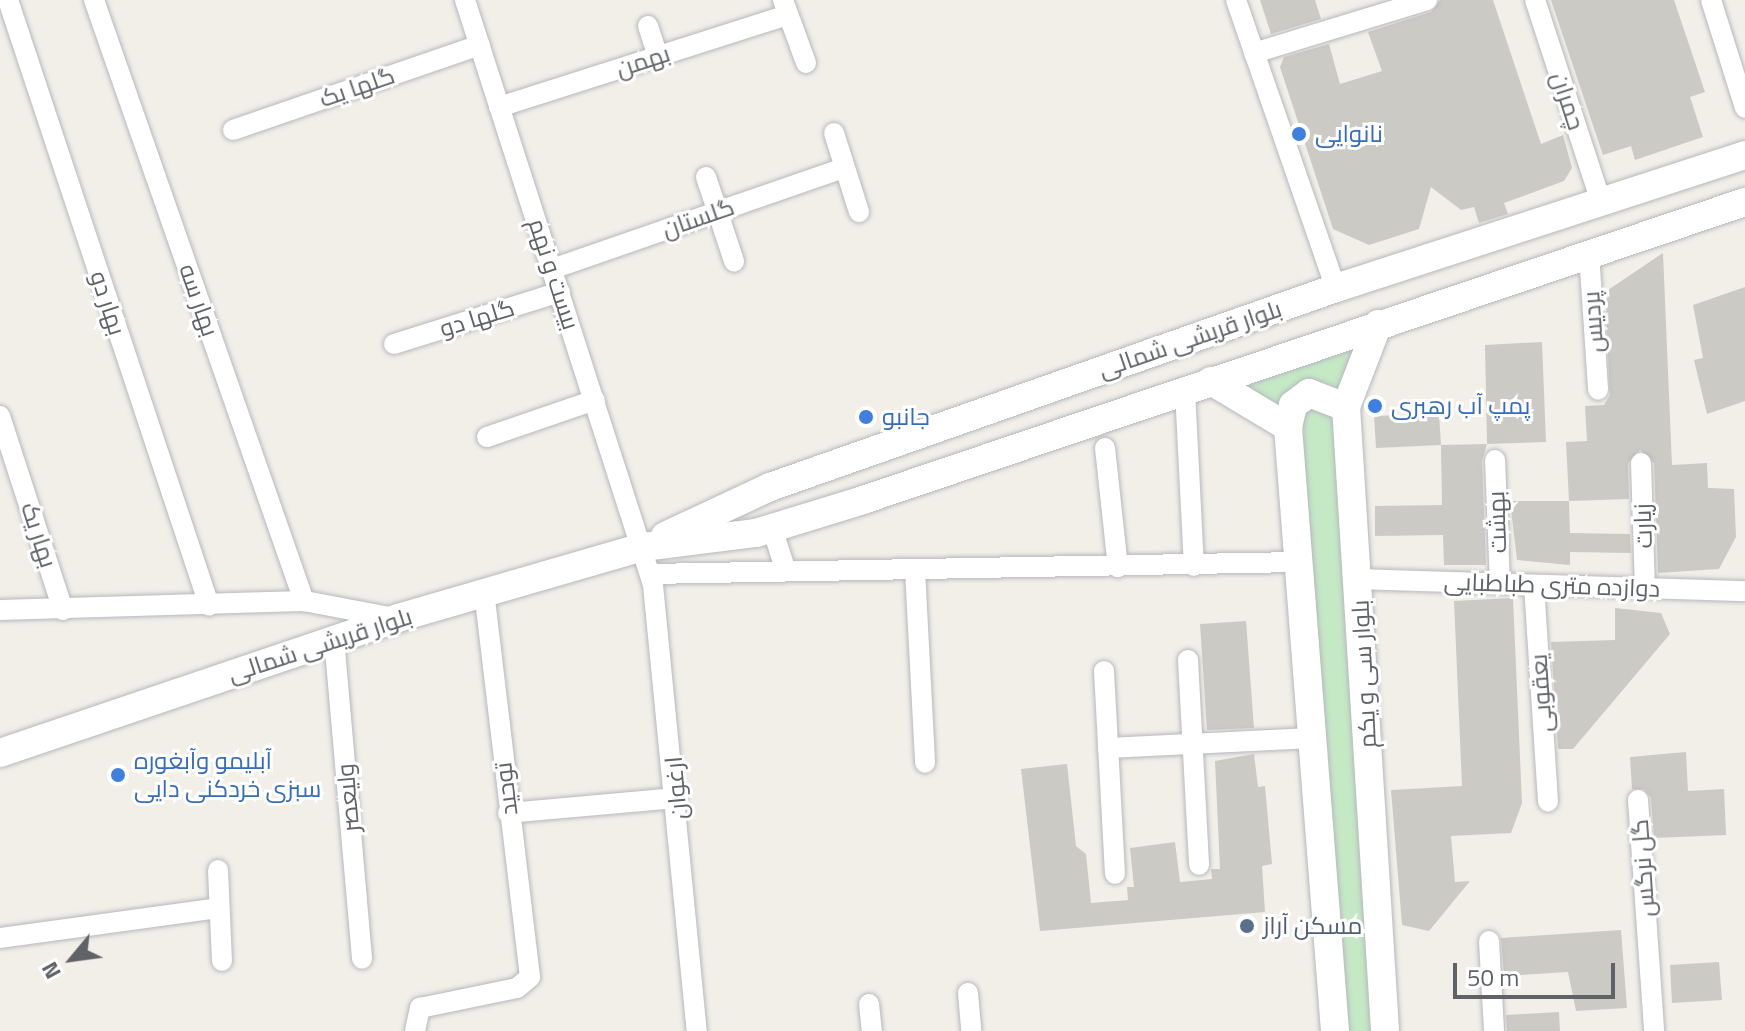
<!DOCTYPE html>
<meta charset="utf-8">
<style>
body{margin:0}
#map{position:relative;width:1745px;height:1031px;overflow:hidden;background:#f1efe8;font-family:"Titillium Web",Cairo,sans-serif}
div>[style]{position:absolute}
[style*='--x']{left:calc(var(--x)*1px);top:calc(var(--y)*1px);width:calc(var(--w)*1px);rotate:calc(var(--a)*1deg)}
.green>*{inset:0;background:#c5e8c5}
.building>*{inset:0;background:#cccac5}
.roads{filter:drop-shadow(0 0 2px #b5b8bc) drop-shadow(0 0 2px #b5b8bc)}
.minor>*{height:20px;margin:-10px;padding:0 10px;transform-origin:10px;border-radius:10px;background:#fff}
.secondary>*{height:28px;margin:-14px;padding:0 14px;transform-origin:14px;border-radius:14px;background:#fff}
.dots>*{width:22px;height:22px;translate:-50% -50%;box-sizing:border-box;border:4px solid #fff;border-radius:50%}
span{translate:-50% -50%;white-space:nowrap;text-align:center;line-height:1.15;-webkit-text-stroke:6px #fff;paint-order:stroke}
.street-label{font-size:24px;color:#5f6368}
.shop-label{font-size:24px;color:#366cbe}
.left{translate:0 -50%;text-align:left}
.service-label{font-size:24px;color:#4e5e75}
.north{position:absolute;left:32px;top:919px;width:80px;height:80px;-webkit-text-stroke:6px #fff;paint-order:stroke;rotate:241deg;font-size:22px;font-weight:700;line-height:32px;text-align:center;color:#5f6368}
.north::after{content:'';display:block;margin:auto;width:28px;height:36px;background:#5f6368;clip-path:polygon(50% 0,100% 100%,50% 72%,0 100%)}
.scale{position:absolute;left:1453px;top:963px;width:162px;height:36px;box-sizing:border-box;border:4px solid #5f6368;border-top:0;padding-left:10px;font-size:24px;line-height:28px;white-space:nowrap;color:#5f6368;-webkit-text-stroke:6px #fff;paint-order:stroke}
</style>
<div id="map">
<div class="green">
<div style="clip-path:polygon(1365px 336px,1342px 396px,1284px 416px,1229px 382px)"></div>
<div style="clip-path:polygon(1313px 406px,1325px 408px,1335px 420px,1379px 1031px,1340px 1031px,1300px 415px)"></div>
</div>
<div class="building">
<div style="clip-path:polygon(1260px 0,1315px 0,1321px 19px,1271px 34px)"></div>
<div style="clip-path:polygon(1440px 0,1493px 0,1541px 144px,1563px 135px,1572px 168px,1564px 181px,1504px 203px,1508px 214px,1479px 223px,1474px 207px,1461px 210px,1431px 187px,1419px 229px,1369px 245px,1333px 229px,1280px 67px,1284px 57px,1329px 44px,1340px 84px,1382px 71px,1368px 32px,1431px 12px)"></div>
<div style="clip-path:polygon(1551px 0,1674px 0,1705px 92px,1690px 97px,1703px 137px,1635px 160px,1631px 146px,1603px 155px)"></div>
<div style="clip-path:polygon(1663px 253px,1672px 465px,1707px 463px,1708px 488px,1734px 489px,1736px 537px,1719px 569px,1658px 573px,1654px 463px,1640px 450px,1628px 463px,1629px 499px,1569px 501px,1570px 533px,1630px 534px,1631px 553px,1570px 552px,1570px 565px,1517px 560px,1510px 501px,1569px 501px,1566px 442px,1587px 441px,1585px 406px,1604px 405px,1610px 395px,1605px 292px)"></div>
<div style="clip-path:polygon(1745px 287px,1745px 401px,1707px 414px,1694px 360px,1703px 358px,1693px 305px)"></div>
<div style="clip-path:polygon(1542px 342px,1546px 442px,1487px 444px,1485px 345px)"></div>
<div style="clip-path:polygon(1439px 414px,1441px 445px,1376px 448px,1374px 416px)"></div>
<div style="clip-path:polygon(1487px 444px,1482px 461px,1486px 565px,1444px 565px,1443px 535px,1375px 536px,1375px 506px,1442px 505px,1441px 445px)"></div>
<div style="clip-path:polygon(1513px 598px,1522px 803px,1511px 833px,1451px 836px,1455px 882px,1470px 881px,1429px 931px,1402px 925px,1391px 790px,1462px 786px,1454px 601px)"></div>
<div style="clip-path:polygon(1615px 608px,1661px 613px,1670px 634px,1573px 749px,1558px 749px,1551px 642px,1615px 640px)"></div>
<div style="clip-path:polygon(1246px 621px,1254px 728px,1207px 730px,1200px 624px)"></div>
<div style="clip-path:polygon(1686px 752px,1688px 791px,1724px 789px,1726px 835px,1654px 838px,1651px 798px,1644px 789px,1632px 789px,1630px 757px)"></div>
<div style="clip-path:polygon(1254px 754px,1258px 787px,1265px 786px,1272px 864px,1262px 866px,1265px 912px,1040px 931px,1021px 769px,1067px 764px,1076px 846px,1086px 854px,1091px 903px,1128px 900px,1127px 887px,1134px 887px,1130px 848px,1175px 842px,1180px 882px,1212px 879px,1211px 869px,1220px 869px,1215px 761px)"></div>
<div style="clip-path:polygon(1621px 930px,1627px 1008px,1576px 1011px,1568px 972px,1504px 976px,1501px 938px)"></div>
<div style="clip-path:polygon(1719px 962px,1722px 1000px,1672px 1003px,1670px 965px)"></div>
<div style="clip-path:polygon(1559px 1012px,1560px 1031px,1507px 1031px,1506px 1015px)"></div>
</div>
<div class="roads">
<div class="minor">
<div style="--x:8;--y:0;--w:638;--a:71.62"></div>
<div style="--x:94;--y:0;--w:637;--a:70.74"></div>
<div style="--x:465;--y:0;--w:614;--a:72.18"></div>
<div style="--x:653;--y:585;--w:448;--a:84.4"></div>
<div style="--x:783;--y:0;--w:67;--a:69.9"></div>
<div style="--x:1236;--y:0;--w:305;--a:70.9"></div>
<div style="--x:1535;--y:0;--w:213;--a:71.9"></div>
<div style="--x:1711;--y:0;--w:113;--a:72.5"></div>
<div style="--x:648;--y:26;--w:32;--a:72"></div>
<div style="--x:1254;--y:53;--w:181;--a:-17"></div>
<div style="--x:499;--y:107;--w:302;--a:-17.7"></div>
<div style="--x:233;--y:130;--w:261;--a:-19"></div>
<div style="--x:834;--y:133;--w:83;--a:72.4"></div>
<div style="--x:706;--y:177;--w:89;--a:71.6"></div>
<div style="--x:1589;--y:253;--w:137;--a:86.2"></div>
<div style="--x:552;--y:269;--w:309;--a:-19.1"></div>
<div style="--x:394;--y:344;--w:174;--a:-17.4"></div>
<div style="--x:1185;--y:390;--w:176;--a:87.1"></div>
<div style="--x:0;--y:416;--w:204;--a:72"></div>
<div style="--x:487;--y:437;--w:114;--a:-18.9"></div>
<div style="--x:1105;--y:448;--w:120;--a:83.8"></div>
<div style="--x:1495;--y:460;--w:123;--a:87.7"></div>
<div style="--x:1641;--y:463;--w:125;--a:88.2"></div>
<div style="--x:772;--y:528;--w:45;--a:72"></div>
<div style="--x:915;--y:570;--w:193;--a:87"></div>
<div style="--x:650;--y:574;--w:648;--a:-1.06"></div>
<div style="--x:1358;--y:579;--w:387;--a:1.8"></div>
<div style="--x:1534;--y:585;--w:217;--a:86.3"></div>
<div style="--x:0;--y:610;--w:304;--a:-1.7"></div>
<div style="--x:304;--y:601;--w:92;--a:10.7"></div>
<div style="--x:334;--y:638;--w:322;--a:85"></div>
<div style="--x:1188;--y:660;--w:205;--a:86.9"></div>
<div style="--x:1104;--y:671;--w:203;--a:86.9"></div>
<div style="--x:1108;--y:748;--w:204;--a:-2.8"></div>
<div style="--x:1638;--y:800;--w:232;--a:86"></div>
<div style="--x:508;--y:813;--w:170;--a:-5.1"></div>
<div style="--x:218;--y:870;--w:91;--a:87.5"></div>
<div style="--x:0;--y:938;--w:221;--a:-7.8"></div>
<div style="--x:1489;--y:941;--w:90;--a:86.8"></div>
<div style="--x:968;--y:993;--w:38;--a:85"></div>
<div style="--x:869;--y:1004;--w:27;--a:84"></div>
<div style="--x:415;--y:1031;--w:24;--a:-78"></div>
<div style="--x:420;--y:1008;--w:99;--a:-11.7"></div>
<div style="--x:517;--y:988;--w:17;--a:-40"></div>
<div style="--x:530;--y:977;--w:387;--a:-96.8"></div>
</div>
<div class="secondary">
<div style="--x:1378;--y:324;--w:89;--a:111.1"></div>
<div style="--x:1346;--y:407;--w:625;--a:86.42"></div>
<div style="--x:1211;--y:381;--w:90;--a:30.9"></div>
<div style="--x:1288;--y:427;--w:606;--a:85.55"></div>
<div style="--x:1288;--y:427;--w:23;--a:-77"></div>
<div style="--x:1293;--y:405;--w:20;--a:-37"></div>
<div style="--x:1309;--y:393;--w:40;--a:21"></div>
<div style="--x:665;--y:536;--w:116;--a:-25"></div>
<div style="--x:770;--y:487;--w:600;--a:-19.37"></div>
<div style="--x:1336;--y:288;--w:430;--a:-18"></div>
<div style="--x:0;--y:753;--w:420;--a:-18.7"></div>
<div style="--x:398;--y:618;--w:255;--a:-16.2"></div>
<div style="--x:643;--y:547;--w:114;--a:-7.1"></div>
<div style="--x:756;--y:533;--w:112;--a:-17.1"></div>
<div style="--x:863;--y:500;--w:931;--a:-18.67"></div>
</div>
</div>
<div class="dots">
<div style="left:1299px;top:134px;background:#3f7fe0"></div>
<div style="left:1375px;top:406px;background:#3f7fe0"></div>
<div style="left:866px;top:417px;background:#3f7fe0"></div>
<div style="left:118px;top:775px;background:#3f7fe0"></div>
<div style="left:1247px;top:926px;background:#5c6f8a"></div>
</div>
<div class="street-label">
<span style="left:643px;top:61px;rotate:-18deg">بهمن</span>
<span style="left:357px;top:87px;rotate:-19deg">گلها یک</span>
<span style="left:1568px;top:101px;rotate:72deg">چمران</span>
<span style="left:698px;top:218px;rotate:-19deg">گلستان</span>
<span style="left:554px;top:274px;rotate:72deg">بیست و نهم</span>
<span style="left:199px;top:300px;rotate:71deg">بهار سه</span>
<span style="left:108px;top:303px;rotate:72deg">بهار دو</span>
<span style="left:477px;top:318px;rotate:-17deg">گلها دو</span>
<span style="left:1593px;top:322px;rotate:-94deg">پردیس</span>
<span style="left:1190px;top:339px;rotate:-19deg">بلوار قریشی شمالی</span>
<span style="left:1497px;top:522px;rotate:-92deg">بهشت</span>
<span style="left:1643px;top:526px;rotate:-92deg">زیارت</span>
<span style="left:39px;top:535px;rotate:72deg">بهار یک</span>
<span style="left:1552px;top:585px;rotate:2deg">دوازده متری طباطبایی</span>
<span style="left:320px;top:645px;rotate:-18deg">بلوار قریشی شمالی</span>
<span style="left:1364px;top:674px;rotate:-93deg">بلوار سی و یکم</span>
<span style="left:1541px;top:693px;rotate:-94deg">یعقوبی</span>
<span style="left:676px;top:788px;rotate:-95deg">ارغوان</span>
<span style="left:506px;top:789px;rotate:-97deg">توحید</span>
<span style="left:348px;top:798px;rotate:-95deg">ولیعصر</span>
<span style="left:1643px;top:868px;rotate:-94deg">گل نرگس</span>
</div>
<div class="shop-label">
<span class="left" style="left:1315px;top:134px">نانوایی</span>
<span class="left" style="left:1391px;top:406px">پمپ آب رهبری</span>
<span class="left" style="left:882px;top:417px">جانبو</span>
<span class="left" style="left:134px;top:775px">آبلیمو وآبغوره<br>سبزی خردکنی دایی</span>
</div>
<div class="service-label">
<span class="left" style="left:1263px;top:926px">مسکن آراز</span>
</div>
<div class="north">N</div>
<div class="scale">50 m</div>
</div>
